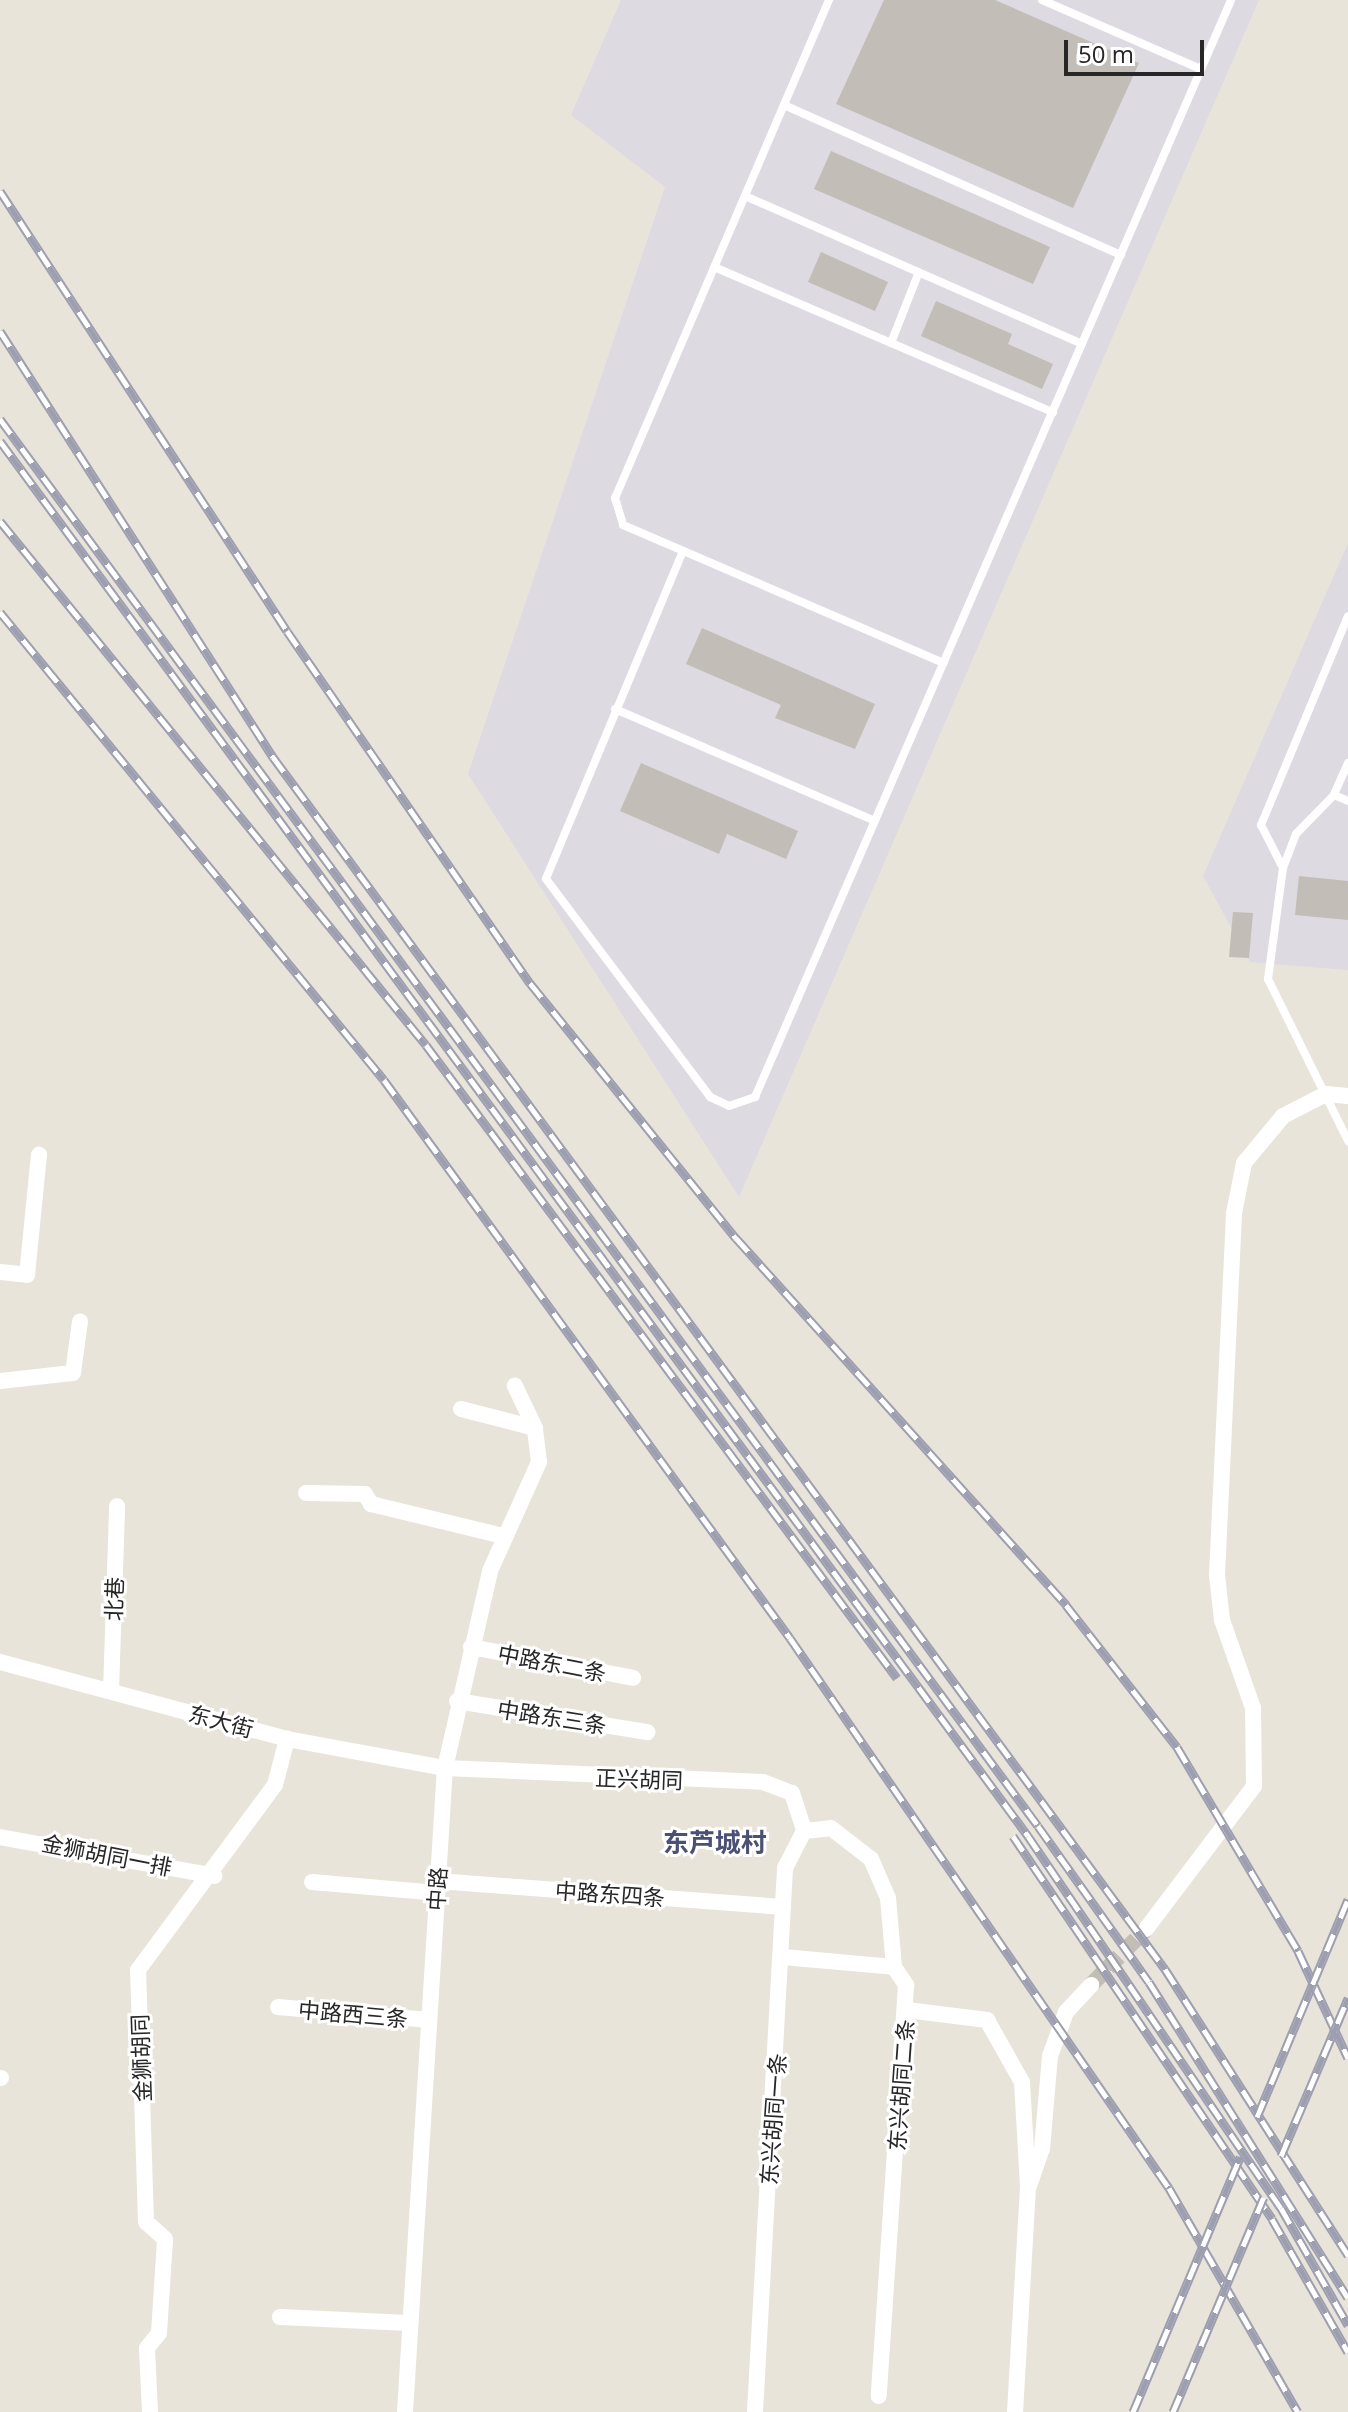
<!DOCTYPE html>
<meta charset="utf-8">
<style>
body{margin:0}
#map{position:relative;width:1348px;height:2412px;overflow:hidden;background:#e9e4da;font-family:"Open Sans","Noto Sans SC",sans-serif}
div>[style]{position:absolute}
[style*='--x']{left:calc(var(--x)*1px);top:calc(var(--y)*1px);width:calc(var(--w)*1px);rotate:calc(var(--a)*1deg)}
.industrial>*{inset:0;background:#dddae2}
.building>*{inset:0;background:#c2bdb6}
.street-tunnel>*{height:16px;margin-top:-8px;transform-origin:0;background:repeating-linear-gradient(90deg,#c2beb6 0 16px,transparent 0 24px)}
.lane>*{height:8px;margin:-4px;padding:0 4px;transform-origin:4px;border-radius:4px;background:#fff}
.street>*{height:16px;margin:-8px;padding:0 8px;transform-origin:8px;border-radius:8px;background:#fff}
.rail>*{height:9px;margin-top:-4.5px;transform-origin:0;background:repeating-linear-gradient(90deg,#fff 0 18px,#9d9fb1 0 36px);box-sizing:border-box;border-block:2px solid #9d9fb1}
span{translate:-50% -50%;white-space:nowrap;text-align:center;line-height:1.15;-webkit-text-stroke:6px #fff;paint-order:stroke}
.street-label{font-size:22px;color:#272727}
.quarter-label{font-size:26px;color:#4b5075;font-weight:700}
.scale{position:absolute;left:1064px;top:40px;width:140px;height:36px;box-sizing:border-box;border:4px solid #272727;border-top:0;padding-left:10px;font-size:24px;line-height:28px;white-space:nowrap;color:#272727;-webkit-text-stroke:6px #fff;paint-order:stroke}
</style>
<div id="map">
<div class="industrial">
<div style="clip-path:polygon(621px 0,1259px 0,739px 1197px,468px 774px,665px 187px,571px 115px)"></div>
<div style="clip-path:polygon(1348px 543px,1348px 970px,1250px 962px,1203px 876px)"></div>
</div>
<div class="building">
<div style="clip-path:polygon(884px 0,995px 0,1139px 63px,1073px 208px,836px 104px)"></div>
<div style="clip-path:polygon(831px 151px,1050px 247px,1033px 284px,814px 189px)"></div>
<div style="clip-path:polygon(821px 252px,888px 282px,875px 311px,808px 282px)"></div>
<div style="clip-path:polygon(936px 301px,1012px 334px,1008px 344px,1053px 364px,1042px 389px,921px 336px)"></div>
<div style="clip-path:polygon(702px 628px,875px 704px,855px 749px,775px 718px,781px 705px,686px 664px)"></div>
<div style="clip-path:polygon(641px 763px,798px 831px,786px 859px,727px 834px,719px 854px,620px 811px)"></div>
<div style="clip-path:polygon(1299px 876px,1348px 881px,1348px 920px,1295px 915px)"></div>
<div style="clip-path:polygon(1233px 912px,1253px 913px,1249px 958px,1229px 957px)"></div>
</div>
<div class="street-tunnel">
<div style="--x:1091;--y:1985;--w:78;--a:-45.5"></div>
</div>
<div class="lane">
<div style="--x:829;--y:0;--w:542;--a:113.25"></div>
<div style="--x:615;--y:498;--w:28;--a:73"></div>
<div style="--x:623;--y:525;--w:349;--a:23.3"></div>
<div style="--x:1042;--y:0;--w:173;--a:23.5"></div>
<div style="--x:784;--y:105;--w:369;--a:24"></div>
<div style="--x:745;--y:196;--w:368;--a:23.7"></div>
<div style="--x:714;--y:267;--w:369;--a:23.2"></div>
<div style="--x:891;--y:343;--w:76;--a:-68.5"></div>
<div style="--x:683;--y:551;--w:355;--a:112.7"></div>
<div style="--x:546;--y:879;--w:273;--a:53"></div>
<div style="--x:710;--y:1097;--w:21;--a:25"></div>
<div style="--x:729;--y:1106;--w:28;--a:-19"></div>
<div style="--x:755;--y:1097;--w:1196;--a:-66.54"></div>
<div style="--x:615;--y:709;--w:283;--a:23.3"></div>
<div style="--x:1348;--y:763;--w:35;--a:114"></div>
<div style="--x:1334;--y:795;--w:54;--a:134.3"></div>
<div style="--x:1296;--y:834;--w:36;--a:111"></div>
<div style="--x:1283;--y:868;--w:112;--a:97.7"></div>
<div style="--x:1268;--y:979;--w:181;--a:63.7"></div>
<div style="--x:1334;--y:795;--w:15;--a:23"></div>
<div style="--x:1283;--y:868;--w:48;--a:-117.1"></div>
<div style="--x:1261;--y:825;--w:226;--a:-67.4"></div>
</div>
<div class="street">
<div style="--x:0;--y:1272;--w:27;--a:6"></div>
<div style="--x:27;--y:1275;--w:121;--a:-84.3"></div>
<div style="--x:0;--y:1381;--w:73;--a:-6.3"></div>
<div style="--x:73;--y:1373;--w:52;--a:-82.3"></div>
<div style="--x:461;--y:1409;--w:76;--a:14.4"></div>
<div style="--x:306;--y:1493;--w:59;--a:1"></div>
<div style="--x:365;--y:1494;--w:12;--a:59"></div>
<div style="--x:371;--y:1504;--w:136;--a:13.6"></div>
<div style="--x:471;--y:1647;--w:165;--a:10.8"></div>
<div style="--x:0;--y:1662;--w:297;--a:15"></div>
<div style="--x:287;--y:1739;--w:161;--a:10.4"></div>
<div style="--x:445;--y:1768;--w:318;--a:2.5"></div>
<div style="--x:763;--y:1782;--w:31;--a:21"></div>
<div style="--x:792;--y:1793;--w:40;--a:72"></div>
<div style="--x:111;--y:1691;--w:185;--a:-88.1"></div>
<div style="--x:457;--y:1701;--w:193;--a:9.3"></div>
<div style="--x:804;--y:1831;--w:27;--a:-6"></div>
<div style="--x:831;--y:1828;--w:51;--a:37.8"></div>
<div style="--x:871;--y:1859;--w:43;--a:66.4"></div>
<div style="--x:888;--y:1898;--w:69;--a:85"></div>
<div style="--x:894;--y:1967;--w:22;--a:56"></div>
<div style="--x:906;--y:1985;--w:412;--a:93.8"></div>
<div style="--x:0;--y:1837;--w:218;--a:10.3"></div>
<div style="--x:437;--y:1881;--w:347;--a:4.3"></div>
<div style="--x:312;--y:1882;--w:125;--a:5"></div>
<div style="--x:1146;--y:1929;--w:179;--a:-52.9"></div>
<div style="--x:1254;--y:1786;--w:78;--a:-90.7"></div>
<div style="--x:1253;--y:1708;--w:93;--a:-109.4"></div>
<div style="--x:1222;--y:1620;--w:45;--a:-96.3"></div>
<div style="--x:1217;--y:1575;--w:362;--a:-87.3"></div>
<div style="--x:1234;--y:1213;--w:51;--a:-78.7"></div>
<div style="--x:1244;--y:1163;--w:61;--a:-50.3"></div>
<div style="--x:1283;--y:1116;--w:48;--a:-27.1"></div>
<div style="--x:1326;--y:1094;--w:22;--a:5"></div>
<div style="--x:783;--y:1957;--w:111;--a:5.1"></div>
<div style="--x:278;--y:2007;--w:152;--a:4.9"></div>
<div style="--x:907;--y:2010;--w:81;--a:7.1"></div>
<div style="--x:987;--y:2020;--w:71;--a:60.6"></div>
<div style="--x:1022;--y:2082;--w:105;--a:86.7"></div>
<div style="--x:1028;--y:2187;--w:225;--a:93.3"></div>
<div style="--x:0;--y:2078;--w:1;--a:0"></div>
<div style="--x:1029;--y:2186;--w:39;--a:-71"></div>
<div style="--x:1042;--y:2149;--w:93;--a:-85.1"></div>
<div style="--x:1050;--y:2056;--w:47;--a:-70"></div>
<div style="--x:1066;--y:2012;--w:37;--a:-47"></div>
<div style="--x:280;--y:2317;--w:129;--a:2.7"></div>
<div style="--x:150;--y:2412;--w:64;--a:-92.7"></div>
<div style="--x:147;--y:2348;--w:19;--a:-51"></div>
<div style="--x:159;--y:2333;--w:94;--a:-86.3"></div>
<div style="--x:165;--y:2239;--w:25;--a:-138"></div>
<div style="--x:146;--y:2222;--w:252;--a:-91.8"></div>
<div style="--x:138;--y:1970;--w:230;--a:-53.5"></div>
<div style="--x:275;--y:1785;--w:48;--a:-75.4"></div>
<div style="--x:405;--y:2412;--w:645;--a:-86.45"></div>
<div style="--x:445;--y:1768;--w:202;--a:-77.1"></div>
<div style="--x:490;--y:1571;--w:120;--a:-65.8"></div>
<div style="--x:539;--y:1462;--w:34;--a:-97"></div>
<div style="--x:535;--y:1428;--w:47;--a:-115.5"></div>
<div style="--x:755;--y:2412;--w:545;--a:-86.84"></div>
<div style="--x:785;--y:1868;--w:42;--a:-62.8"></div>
</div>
<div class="rail">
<div style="--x:0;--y:191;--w:525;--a:56.88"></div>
<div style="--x:287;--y:631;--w:428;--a:55.4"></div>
<div style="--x:530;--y:983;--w:328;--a:51.1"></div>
<div style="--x:736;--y:1238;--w:494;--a:48"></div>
<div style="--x:1066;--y:1605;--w:180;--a:52"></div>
<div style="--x:1177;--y:1747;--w:237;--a:59.3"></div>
<div style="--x:1298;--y:1951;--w:118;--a:65"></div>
<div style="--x:0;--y:331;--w:506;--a:57.35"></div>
<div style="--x:273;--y:757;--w:1505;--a:53.65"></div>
<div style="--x:1165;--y:1969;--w:340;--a:57.4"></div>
<div style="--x:0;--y:419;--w:1748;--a:53.58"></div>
<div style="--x:1038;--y:1826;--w:191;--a:54.6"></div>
<div style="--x:1149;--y:1982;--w:373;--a:57.8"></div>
<div style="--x:0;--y:441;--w:1733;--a:53.61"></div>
<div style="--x:1028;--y:1836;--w:450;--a:55.8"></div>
<div style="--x:1281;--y:2208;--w:135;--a:60.2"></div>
<div style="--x:0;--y:521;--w:675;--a:50.89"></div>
<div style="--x:426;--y:1045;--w:789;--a:53.35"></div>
<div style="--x:0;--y:612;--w:605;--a:50.63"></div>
<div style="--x:384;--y:1080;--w:690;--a:53.96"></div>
<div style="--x:790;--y:1638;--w:668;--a:55.43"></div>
<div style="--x:1169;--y:2188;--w:258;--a:60.1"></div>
<div style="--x:1013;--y:1836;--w:462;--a:55.9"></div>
<div style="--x:1272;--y:2219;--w:153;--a:60.3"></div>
<div style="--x:1257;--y:2117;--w:236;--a:-67.3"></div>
<div style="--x:1281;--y:2156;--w:172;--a:-67"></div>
<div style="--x:1133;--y:2412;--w:277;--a:-67.2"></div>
<div style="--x:1173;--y:2412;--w:233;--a:-67.1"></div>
</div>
<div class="street-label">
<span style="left:114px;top:1599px;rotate:-88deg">北巷</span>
<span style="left:552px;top:1663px;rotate:11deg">中路东二条</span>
<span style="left:552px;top:1717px;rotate:9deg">中路东三条</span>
<span style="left:221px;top:1721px;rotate:15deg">东大街</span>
<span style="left:639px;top:1779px;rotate:2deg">正兴胡同</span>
<span style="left:107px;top:1855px;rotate:11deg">金狮胡同一排</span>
<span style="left:437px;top:1889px;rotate:-86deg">中路</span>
<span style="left:610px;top:1894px;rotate:4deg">中路东四条</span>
<span style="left:353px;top:2014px;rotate:5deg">中路西三条</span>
<span style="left:141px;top:2058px;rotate:-92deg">金狮胡同</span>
<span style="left:901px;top:2085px;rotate:-86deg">东兴胡同二条</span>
<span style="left:773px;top:2119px;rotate:-86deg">东兴胡同一条</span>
</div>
<div class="quarter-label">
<span style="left:715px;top:1843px">东芦城村</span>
</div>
<div class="scale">50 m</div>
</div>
